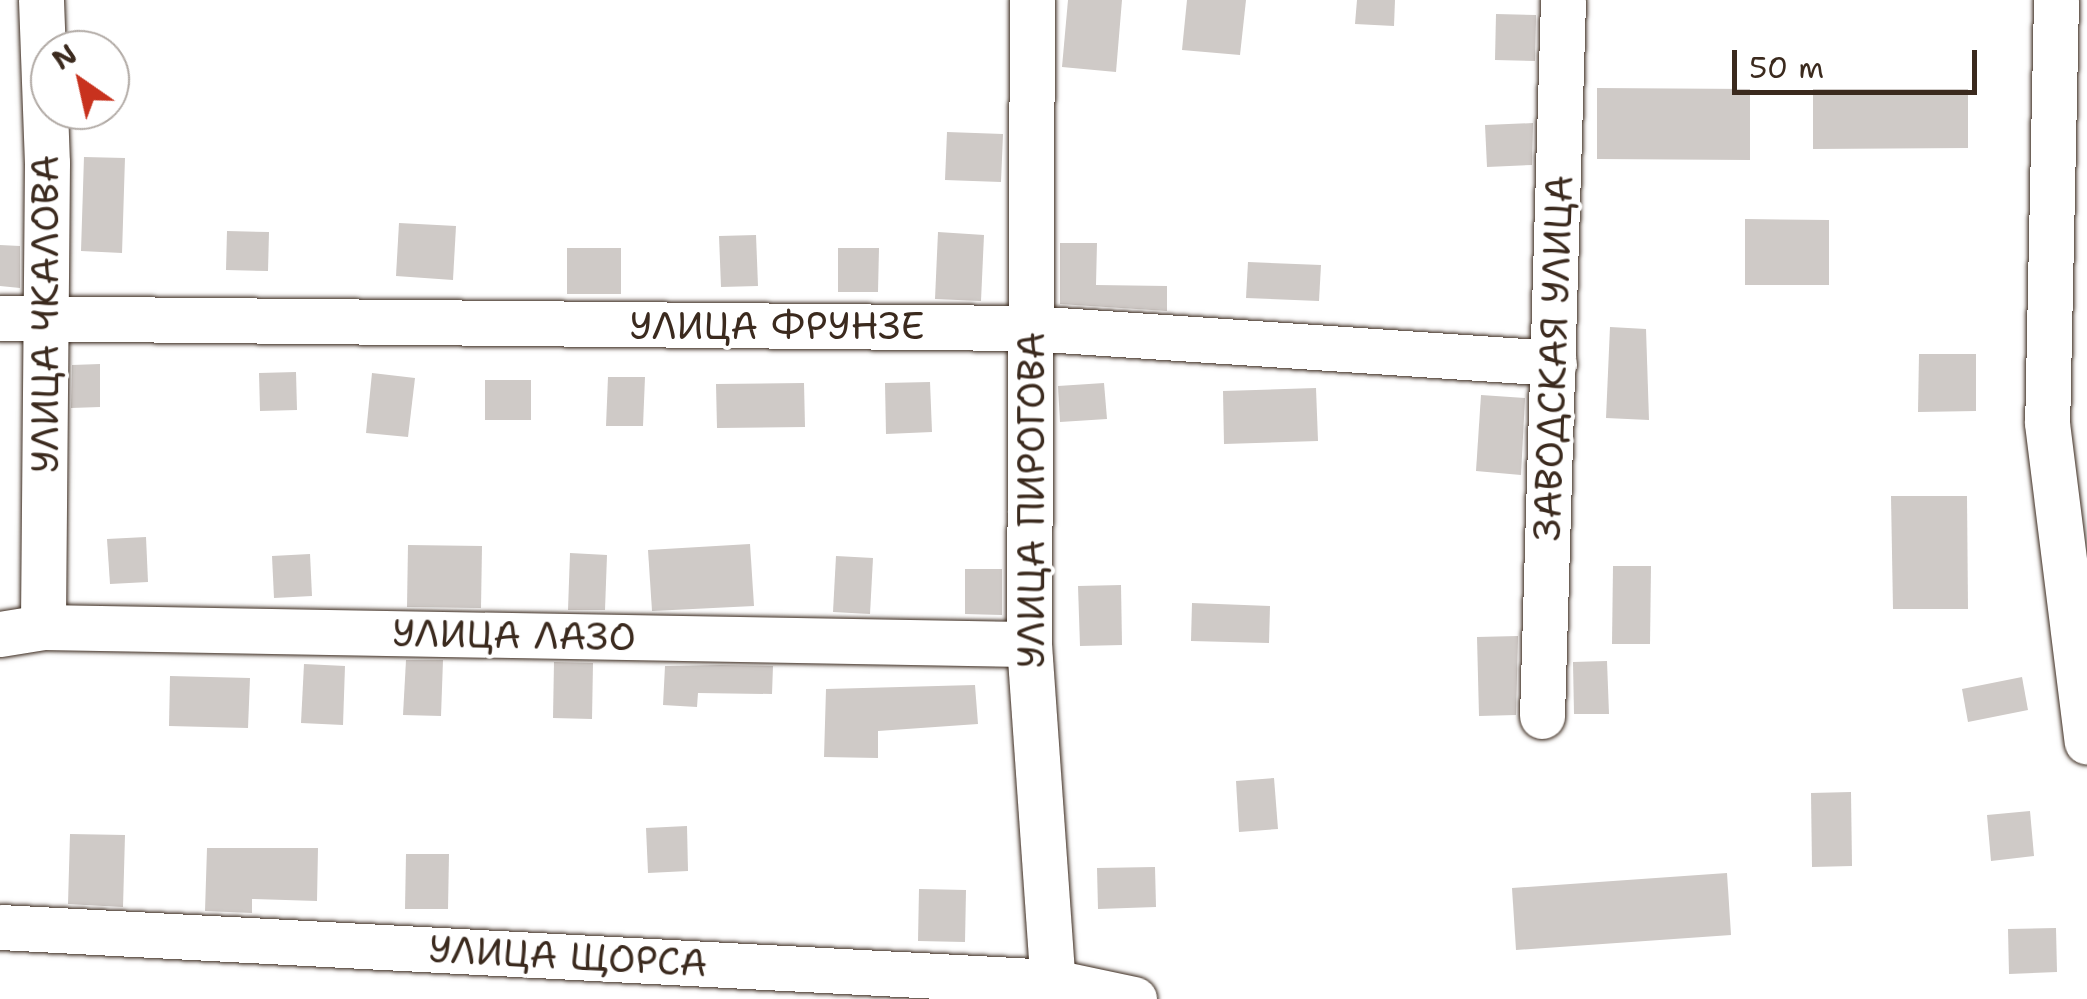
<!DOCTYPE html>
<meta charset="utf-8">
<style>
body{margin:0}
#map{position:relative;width:2087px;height:999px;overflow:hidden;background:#fff;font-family:"Shantell Sans",sans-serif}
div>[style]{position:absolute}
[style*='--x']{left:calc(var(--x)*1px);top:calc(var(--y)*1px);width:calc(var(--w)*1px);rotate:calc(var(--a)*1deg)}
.building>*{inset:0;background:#cfcac7}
.roads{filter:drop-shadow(0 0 2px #3b2a1e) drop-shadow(0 0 2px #3b2a1e)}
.minor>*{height:45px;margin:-22.5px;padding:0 22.5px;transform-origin:22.5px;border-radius:22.5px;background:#fff}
span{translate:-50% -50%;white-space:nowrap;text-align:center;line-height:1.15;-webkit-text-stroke:8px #fff;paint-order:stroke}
.street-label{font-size:38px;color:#3b2a1e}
.north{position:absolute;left:30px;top:30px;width:100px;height:100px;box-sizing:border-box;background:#fff;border:2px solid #b1aaa5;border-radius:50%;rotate:326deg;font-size:28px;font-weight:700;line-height:40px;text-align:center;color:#3b2a1e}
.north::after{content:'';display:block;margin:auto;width:35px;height:45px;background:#c8321e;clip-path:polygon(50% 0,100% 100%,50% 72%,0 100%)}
.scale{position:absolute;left:1732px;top:50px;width:245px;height:45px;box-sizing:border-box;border:5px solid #3b2a1e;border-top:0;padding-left:12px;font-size:30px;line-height:35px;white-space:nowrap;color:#3b2a1e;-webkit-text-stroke:8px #fff;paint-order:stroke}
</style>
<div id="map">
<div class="building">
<div style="clip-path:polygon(1068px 0,1122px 0,1116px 72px,1062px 67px)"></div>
<div style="clip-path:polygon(1187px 0,1246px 0,1240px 55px,1182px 50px)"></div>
<div style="clip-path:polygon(1357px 0,1395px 0,1394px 26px,1355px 24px)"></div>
<div style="clip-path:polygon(1496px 14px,1536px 15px,1535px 61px,1495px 60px)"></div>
<div style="clip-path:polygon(1597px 88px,1750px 89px,1750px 160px,1597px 159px)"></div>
<div style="clip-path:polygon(1813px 89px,1968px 89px,1968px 148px,1813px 149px)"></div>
<div style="clip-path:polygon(1533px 123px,1532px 165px,1487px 167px,1485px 125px)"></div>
<div style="clip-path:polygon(947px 132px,1003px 134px,1001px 182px,945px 180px)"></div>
<div style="clip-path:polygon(84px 157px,125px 158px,122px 253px,81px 251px)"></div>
<div style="clip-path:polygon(1745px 219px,1829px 220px,1829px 285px,1745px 285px)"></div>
<div style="clip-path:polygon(399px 223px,456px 226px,453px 280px,396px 276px)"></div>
<div style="clip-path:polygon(227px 231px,269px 232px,268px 271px,226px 270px)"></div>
<div style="clip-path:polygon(938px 232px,984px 235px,981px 301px,935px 299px)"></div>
<div style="clip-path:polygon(756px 235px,758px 286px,721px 287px,719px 236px)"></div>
<div style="clip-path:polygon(1060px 243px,1097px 243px,1096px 285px,1167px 286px,1167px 311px,1060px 304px)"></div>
<div style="clip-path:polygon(0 245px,20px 246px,20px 288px,0 286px)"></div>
<div style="clip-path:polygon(567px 248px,621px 248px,621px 294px,567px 294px)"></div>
<div style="clip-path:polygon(838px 248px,879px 248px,878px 292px,838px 292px)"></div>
<div style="clip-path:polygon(1248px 262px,1321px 265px,1319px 301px,1246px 298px)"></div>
<div style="clip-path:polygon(1610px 327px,1646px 329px,1649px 420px,1606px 418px)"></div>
<div style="clip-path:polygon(1919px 354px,1976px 354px,1976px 411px,1918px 412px)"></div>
<div style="clip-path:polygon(100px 364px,100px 407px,71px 408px,72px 365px)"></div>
<div style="clip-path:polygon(296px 372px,297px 410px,260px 411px,259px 373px)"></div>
<div style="clip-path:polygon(372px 373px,415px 378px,408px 437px,366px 433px)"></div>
<div style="clip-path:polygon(608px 377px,645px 377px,643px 426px,606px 426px)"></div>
<div style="clip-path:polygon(485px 380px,531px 380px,531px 420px,485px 420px)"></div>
<div style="clip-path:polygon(930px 382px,932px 432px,886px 434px,885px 383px)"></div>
<div style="clip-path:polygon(804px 383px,805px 427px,717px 428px,716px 384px)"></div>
<div style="clip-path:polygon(1104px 383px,1107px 419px,1060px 422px,1058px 386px)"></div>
<div style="clip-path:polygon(1316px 388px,1318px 441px,1224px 444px,1223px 391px)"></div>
<div style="clip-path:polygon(1481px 395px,1525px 398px,1521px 475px,1476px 471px)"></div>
<div style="clip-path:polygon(1891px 496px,1967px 496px,1968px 609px,1893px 609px)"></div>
<div style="clip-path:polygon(146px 537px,148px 582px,110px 584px,107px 539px)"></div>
<div style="clip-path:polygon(750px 544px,754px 606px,652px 611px,648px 550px)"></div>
<div style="clip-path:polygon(408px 545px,482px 546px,481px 608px,407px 607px)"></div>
<div style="clip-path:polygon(570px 553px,607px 555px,605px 610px,568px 610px)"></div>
<div style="clip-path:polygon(310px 554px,312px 596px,274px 598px,272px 556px)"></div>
<div style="clip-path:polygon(836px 556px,873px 558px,870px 614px,833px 612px)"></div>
<div style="clip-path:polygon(1613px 566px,1651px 566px,1650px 644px,1612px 644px)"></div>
<div style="clip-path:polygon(965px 569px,1002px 569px,1002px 615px,965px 614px)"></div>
<div style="clip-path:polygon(1121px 585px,1122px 645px,1080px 646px,1078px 586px)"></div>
<div style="clip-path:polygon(1192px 603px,1270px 606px,1269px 643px,1191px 641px)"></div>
<div style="clip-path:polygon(1518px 636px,1516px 715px,1479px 716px,1477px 637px)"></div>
<div style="clip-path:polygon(406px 660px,443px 660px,441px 716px,403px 715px)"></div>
<div style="clip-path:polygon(1607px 661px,1609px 714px,1574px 714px,1573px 662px)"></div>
<div style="clip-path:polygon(554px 662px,593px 663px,592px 719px,553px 718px)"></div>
<div style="clip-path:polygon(304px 664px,345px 666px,343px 725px,301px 723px)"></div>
<div style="clip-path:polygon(721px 665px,773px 666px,772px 694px,698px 693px,697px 707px,663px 705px,665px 666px)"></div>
<div style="clip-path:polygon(170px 676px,250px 678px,248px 728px,169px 726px)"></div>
<div style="clip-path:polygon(2022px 677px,2028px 710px,1968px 722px,1962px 689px)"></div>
<div style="clip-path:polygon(975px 685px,978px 724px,878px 731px,878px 758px,824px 757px,826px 689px)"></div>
<div style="clip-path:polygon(1274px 778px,1278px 829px,1239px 832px,1236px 781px)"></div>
<div style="clip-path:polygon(1851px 792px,1852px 866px,1812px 867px,1811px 793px)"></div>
<div style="clip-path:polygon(2030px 811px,2034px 856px,1991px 861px,1987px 815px)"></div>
<div style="clip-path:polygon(687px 826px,688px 871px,648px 873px,646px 828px)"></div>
<div style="clip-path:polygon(70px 834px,125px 835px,123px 907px,68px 904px)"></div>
<div style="clip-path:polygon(207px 848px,318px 848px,317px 901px,252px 899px,252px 913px,205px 911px)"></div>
<div style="clip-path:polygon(406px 854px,449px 854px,448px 909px,405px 909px)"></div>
<div style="clip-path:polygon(1155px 867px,1156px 907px,1098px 909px,1097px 868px)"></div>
<div style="clip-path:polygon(1727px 873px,1731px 935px,1516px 950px,1512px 888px)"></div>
<div style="clip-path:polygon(919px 889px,966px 890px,965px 942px,918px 941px)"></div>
<div style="clip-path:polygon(2056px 928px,2057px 972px,2009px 974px,2008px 929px)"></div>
</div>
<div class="roads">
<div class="minor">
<div style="--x:41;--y:0;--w:163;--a:87.9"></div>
<div style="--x:47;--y:163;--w:464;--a:90.5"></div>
<div style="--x:1032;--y:0;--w:644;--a:90.27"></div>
<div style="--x:1029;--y:644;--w:356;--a:86"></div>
<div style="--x:2056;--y:0;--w:423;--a:91.2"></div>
<div style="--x:2047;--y:423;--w:321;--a:82.9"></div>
<div style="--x:0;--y:318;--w:1029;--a:0.56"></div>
<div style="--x:1029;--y:328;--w:526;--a:3.81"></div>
<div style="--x:0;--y:634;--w:44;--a:-9.2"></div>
<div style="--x:43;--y:627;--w:986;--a:0.99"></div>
<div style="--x:1542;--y:716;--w:716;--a:-88.32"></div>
<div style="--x:0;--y:927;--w:1054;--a:2.99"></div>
<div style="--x:1053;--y:982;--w:83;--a:11.9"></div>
</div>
</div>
<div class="street-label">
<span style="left:45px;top:314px;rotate:-90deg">УЛИЦА ЧКАЛОВА</span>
<span style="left:777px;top:326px">УЛИЦА ФРУНЗЕ</span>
<span style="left:1553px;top:358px;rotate:-88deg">ЗАВОДСКАЯ УЛИЦА</span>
<span style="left:1031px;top:500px;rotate:-90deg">УЛИЦА ПИРОГОВА</span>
<span style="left:514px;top:635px;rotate:1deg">УЛИЦА ЛАЗО</span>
<span style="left:568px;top:956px;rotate:3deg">УЛИЦА ЩОРСА</span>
</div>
<div class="north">N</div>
<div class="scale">50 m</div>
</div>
